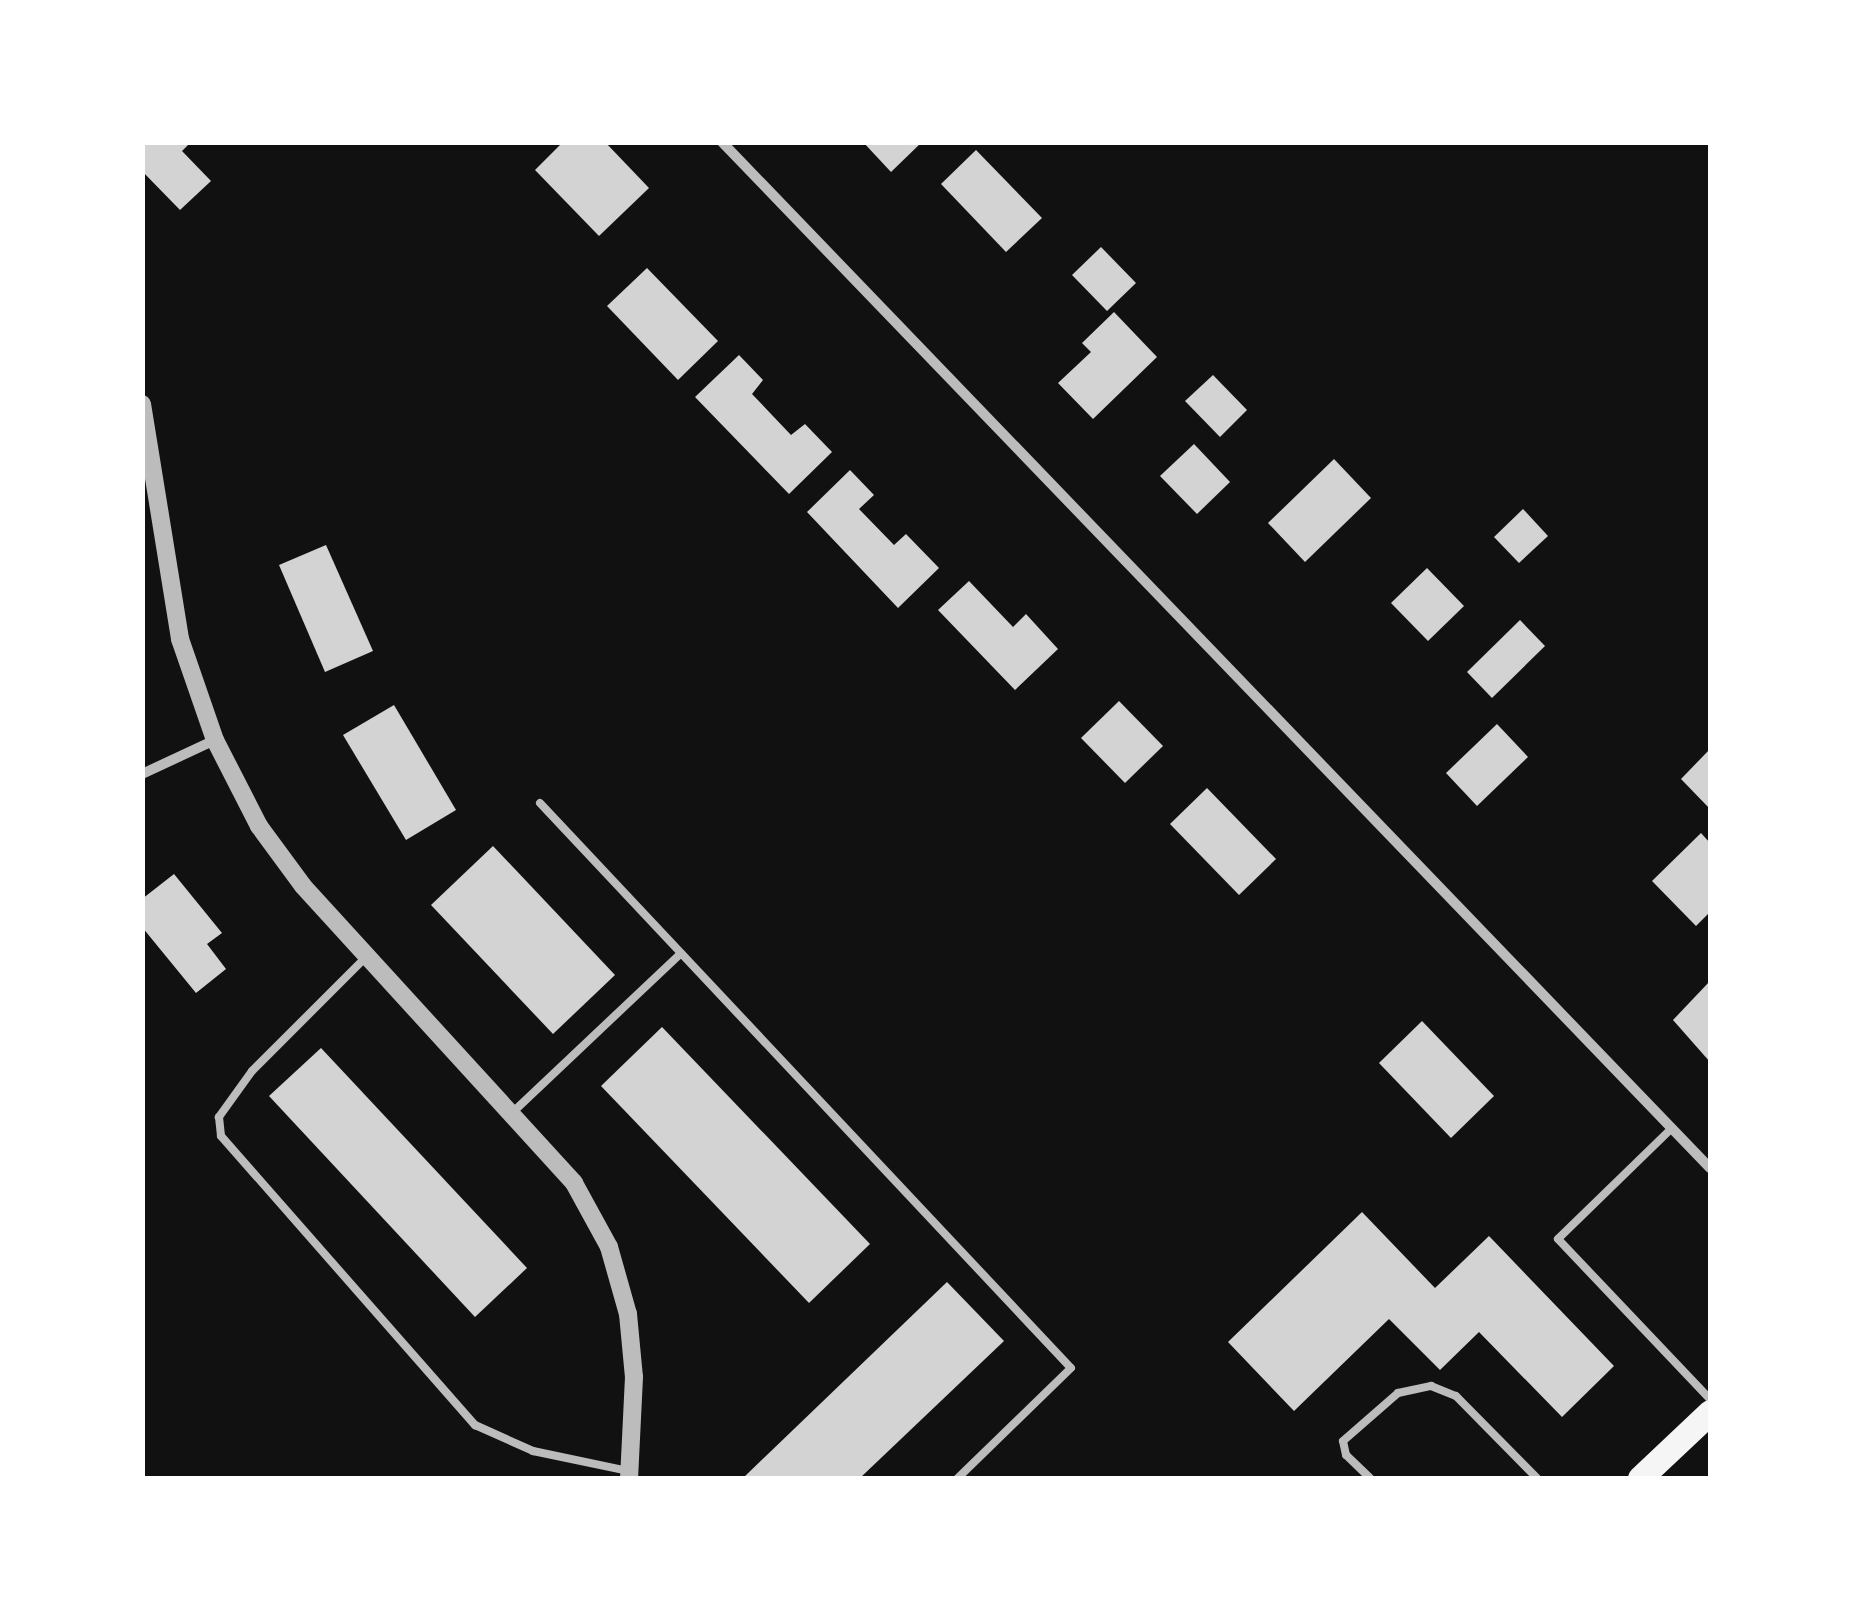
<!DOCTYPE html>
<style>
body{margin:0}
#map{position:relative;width:1853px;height:1621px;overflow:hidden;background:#111;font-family:Overpass,sans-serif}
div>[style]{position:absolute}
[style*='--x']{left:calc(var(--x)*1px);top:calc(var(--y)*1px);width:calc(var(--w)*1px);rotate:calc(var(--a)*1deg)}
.building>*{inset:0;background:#d3d3d3}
.service>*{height:8px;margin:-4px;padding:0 4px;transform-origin:4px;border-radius:4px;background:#bcbcbc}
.minor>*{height:10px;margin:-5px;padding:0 5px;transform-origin:5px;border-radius:5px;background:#bcbcbc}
.tertiary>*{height:18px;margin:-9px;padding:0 9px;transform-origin:9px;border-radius:9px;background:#bcbcbc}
.primary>*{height:25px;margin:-12.5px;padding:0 12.5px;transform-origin:12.5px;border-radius:12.5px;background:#f5f5f5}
span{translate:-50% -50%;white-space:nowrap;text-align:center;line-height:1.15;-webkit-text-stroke:8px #fff;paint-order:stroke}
.frame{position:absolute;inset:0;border:145px solid #fff;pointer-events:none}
</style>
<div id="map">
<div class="building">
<div style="clip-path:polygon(142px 142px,191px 142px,182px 151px,211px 181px,180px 210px,142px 171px)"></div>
<div style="clip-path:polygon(563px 142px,605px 142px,649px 188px,599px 236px,535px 170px)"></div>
<div style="clip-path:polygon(863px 142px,922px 142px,891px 172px)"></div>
<div style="clip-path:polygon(976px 150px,1042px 218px,1006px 252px,941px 184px)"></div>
<div style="clip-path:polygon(1101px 247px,1136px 283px,1107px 311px,1072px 275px)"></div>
<div style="clip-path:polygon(647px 268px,718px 341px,678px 380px,607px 306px)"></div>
<div style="clip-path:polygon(1114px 312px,1157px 357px,1093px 419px,1058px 383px,1091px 352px,1082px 343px)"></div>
<div style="clip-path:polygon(739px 355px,763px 380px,752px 394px,791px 435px,805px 424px,832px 452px,789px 494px,695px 397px)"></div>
<div style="clip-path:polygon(1213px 375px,1247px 410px,1220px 437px,1185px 401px)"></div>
<div style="clip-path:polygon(1194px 444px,1230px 482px,1197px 514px,1160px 476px)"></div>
<div style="clip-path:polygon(1334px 459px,1371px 498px,1305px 562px,1268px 523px)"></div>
<div style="clip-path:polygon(850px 470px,874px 495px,859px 509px,894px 545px,906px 534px,939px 568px,898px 608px,807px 512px)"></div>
<div style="clip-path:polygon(1523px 509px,1548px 536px,1519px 563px,1494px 537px)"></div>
<div style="clip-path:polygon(326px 545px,373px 651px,325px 672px,279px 565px)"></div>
<div style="clip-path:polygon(1427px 568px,1464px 606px,1428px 641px,1391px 603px)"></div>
<div style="clip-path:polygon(969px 581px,1013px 627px,1026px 614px,1058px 649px,1015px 690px,938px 610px)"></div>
<div style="clip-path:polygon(1520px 620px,1545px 646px,1492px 698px,1467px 672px)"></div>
<div style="clip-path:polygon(1119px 701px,1163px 746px,1125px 783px,1081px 738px)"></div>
<div style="clip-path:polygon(394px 705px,456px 810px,406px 840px,343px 735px)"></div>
<div style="clip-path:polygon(1497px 724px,1528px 757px,1477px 806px,1446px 773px)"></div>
<div style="clip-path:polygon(1710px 749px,1710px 809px,1681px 779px)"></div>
<div style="clip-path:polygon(1207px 788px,1276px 859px,1239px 895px,1170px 824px)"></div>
<div style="clip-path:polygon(1701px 833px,1710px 843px,1710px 912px,1696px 926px,1652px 881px)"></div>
<div style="clip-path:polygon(493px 846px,615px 975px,553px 1034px,431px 905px)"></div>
<div style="clip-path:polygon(174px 874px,222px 933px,207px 944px,226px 969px,196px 993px,142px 927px,142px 899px)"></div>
<div style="clip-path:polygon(1710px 981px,1710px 1062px,1673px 1020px)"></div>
<div style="clip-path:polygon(1422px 1021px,1494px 1096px,1451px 1138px,1379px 1063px)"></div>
<div style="clip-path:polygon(662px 1027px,870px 1244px,809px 1303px,601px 1086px)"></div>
<div style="clip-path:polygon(321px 1048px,527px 1268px,475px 1317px,269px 1096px)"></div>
<div style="clip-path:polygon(1362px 1212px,1435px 1288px,1489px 1236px,1614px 1366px,1562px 1417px,1479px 1332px,1440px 1370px,1389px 1319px,1294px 1411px,1228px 1342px)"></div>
<div style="clip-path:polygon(947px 1282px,1004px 1341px,860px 1478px,743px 1478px)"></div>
</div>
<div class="service">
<div style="--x:540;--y:803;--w:775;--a:46.78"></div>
<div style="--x:1071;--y:1368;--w:158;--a:135.8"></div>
<div style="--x:366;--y:957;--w:161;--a:135"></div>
<div style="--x:252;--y:1071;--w:57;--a:125.7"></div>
<div style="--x:219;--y:1117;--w:19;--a:84"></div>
<div style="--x:221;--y:1136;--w:385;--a:48.7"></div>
<div style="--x:475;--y:1425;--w:64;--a:24.1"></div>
<div style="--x:533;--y:1451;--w:98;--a:11.8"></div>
<div style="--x:513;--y:1112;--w:231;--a:-43.4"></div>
<div style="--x:1672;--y:1128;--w:159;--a:135.8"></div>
<div style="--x:1558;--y:1239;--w:221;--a:46.5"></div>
<div style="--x:1370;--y:1478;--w:33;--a:-136"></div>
<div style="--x:1346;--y:1455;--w:14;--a:-102"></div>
<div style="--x:1343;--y:1441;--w:73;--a:-41.1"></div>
<div style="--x:1398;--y:1393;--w:34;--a:-12"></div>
<div style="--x:1431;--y:1386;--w:27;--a:22"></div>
<div style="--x:1456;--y:1396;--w:115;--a:45.4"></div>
</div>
<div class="minor">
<div style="--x:722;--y:142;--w:1424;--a:46.08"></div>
<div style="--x:142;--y:774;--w:81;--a:-25"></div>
</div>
<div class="tertiary">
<div style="--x:142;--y:404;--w:238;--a:80.8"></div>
<div style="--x:180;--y:639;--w:107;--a:70.9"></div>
<div style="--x:215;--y:740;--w:97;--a:62.9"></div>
<div style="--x:259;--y:826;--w:74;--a:53.7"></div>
<div style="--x:303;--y:886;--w:402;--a:47.6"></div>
<div style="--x:574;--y:1183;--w:73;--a:61.3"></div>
<div style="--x:609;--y:1247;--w:70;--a:74.2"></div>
<div style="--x:628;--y:1314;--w:63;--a:84.6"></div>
<div style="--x:634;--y:1377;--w:101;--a:92.8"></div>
</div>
<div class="primary">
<div style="--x:1640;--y:1478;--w:96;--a:-43.3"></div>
</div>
<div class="frame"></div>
</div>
